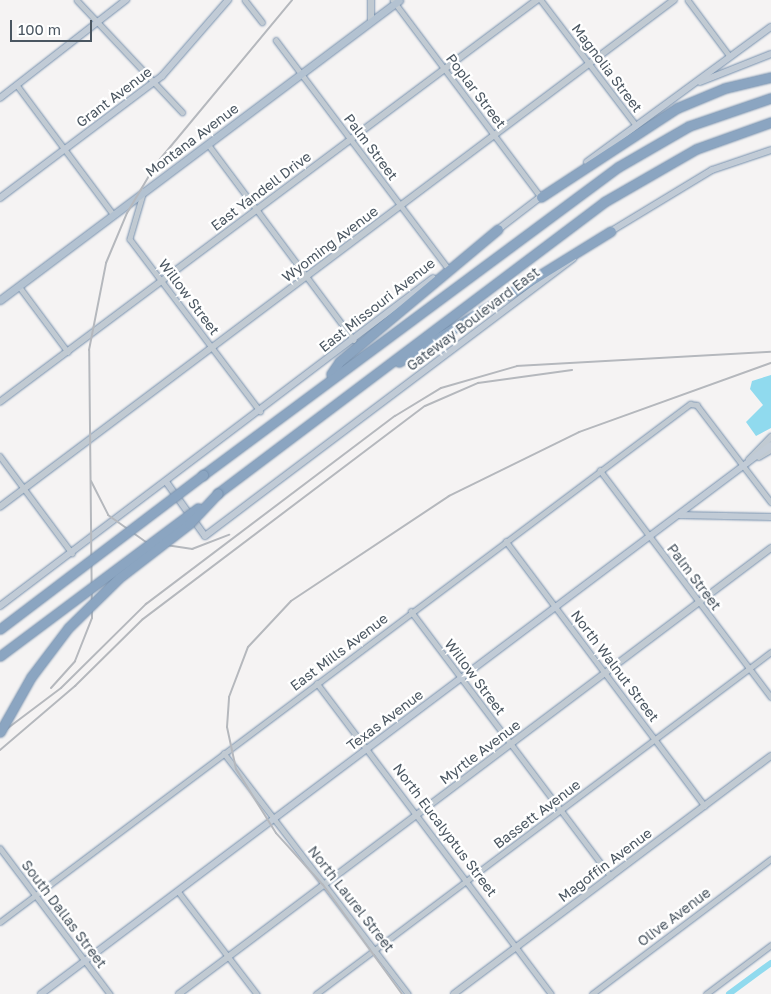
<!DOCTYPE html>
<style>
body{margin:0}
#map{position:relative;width:771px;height:994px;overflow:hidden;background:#f5f3f3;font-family:"Golos Text",sans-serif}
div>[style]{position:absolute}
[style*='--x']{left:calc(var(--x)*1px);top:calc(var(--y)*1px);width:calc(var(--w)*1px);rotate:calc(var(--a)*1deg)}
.water>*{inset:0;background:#90daee}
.canal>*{height:5.5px;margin:-2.75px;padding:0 2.75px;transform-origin:2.75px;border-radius:2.75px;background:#90daee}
.roads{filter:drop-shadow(0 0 1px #7690ad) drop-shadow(0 0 1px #7690ad)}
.minor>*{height:4.5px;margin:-2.25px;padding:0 2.25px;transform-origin:2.25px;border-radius:2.25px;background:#c1cad2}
.tertiary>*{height:5.5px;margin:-2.75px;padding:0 2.75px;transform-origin:2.75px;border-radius:2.75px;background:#c1cad2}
.secondary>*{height:6px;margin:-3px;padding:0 3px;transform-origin:3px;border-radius:3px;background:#c1cbd6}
.primary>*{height:7px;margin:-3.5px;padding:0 3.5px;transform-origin:3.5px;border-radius:3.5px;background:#b3c2d1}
.motorway>*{height:9px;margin:-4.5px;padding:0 4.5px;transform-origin:4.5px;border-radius:4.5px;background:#8ba5c1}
.rail>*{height:2px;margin:-1px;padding:0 1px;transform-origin:1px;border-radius:1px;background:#b5b8bd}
.bridges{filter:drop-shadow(0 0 1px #7690ad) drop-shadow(0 0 1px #7690ad)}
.motorway-bridge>*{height:9px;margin:-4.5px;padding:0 4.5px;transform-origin:4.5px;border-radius:4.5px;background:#8ba5c1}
span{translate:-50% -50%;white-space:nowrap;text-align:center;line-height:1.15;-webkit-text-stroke:4.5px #fff;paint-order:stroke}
.street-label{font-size:14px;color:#4a5661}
.scale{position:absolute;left:10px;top:20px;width:82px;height:22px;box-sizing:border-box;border:2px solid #4a5661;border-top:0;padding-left:6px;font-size:15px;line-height:18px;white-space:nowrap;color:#4a5661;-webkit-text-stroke:4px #fff;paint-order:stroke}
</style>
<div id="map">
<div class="water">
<div style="clip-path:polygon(771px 375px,771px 428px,756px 436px,746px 422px,763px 405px,750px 389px,752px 381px)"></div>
</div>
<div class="canal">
<div style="--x:729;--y:994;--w:52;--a:-36.4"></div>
</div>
<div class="roads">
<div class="minor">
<div style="--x:77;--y:0;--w:154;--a:46.8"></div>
<div style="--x:245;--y:0;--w:28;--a:52"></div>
<div style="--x:393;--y:0;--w:246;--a:53.1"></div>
<div style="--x:541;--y:0;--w:157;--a:52.8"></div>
<div style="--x:688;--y:0;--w:69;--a:53.3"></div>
<div style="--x:276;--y:40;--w:284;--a:53"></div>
<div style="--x:17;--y:85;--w:161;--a:53.3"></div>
<div style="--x:208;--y:144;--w:244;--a:53.3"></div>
<div style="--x:144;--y:191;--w:50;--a:106.3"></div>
<div style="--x:130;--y:239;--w:216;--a:52.9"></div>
<div style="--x:19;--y:286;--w:82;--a:53.4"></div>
<div style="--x:0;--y:456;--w:121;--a:53.4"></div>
<div style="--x:600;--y:470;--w:284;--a:53"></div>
<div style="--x:506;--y:541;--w:331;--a:53.1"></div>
<div style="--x:411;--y:611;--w:332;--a:53"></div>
<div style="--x:317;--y:683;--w:389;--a:53"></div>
<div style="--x:224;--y:753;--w:303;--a:52.6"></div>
<div style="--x:0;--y:848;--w:183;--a:53"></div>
<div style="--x:178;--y:891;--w:130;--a:52.5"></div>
<div style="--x:0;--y:922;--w:863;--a:-36.9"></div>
<div style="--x:690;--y:404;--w:7;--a:8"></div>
<div style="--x:697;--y:405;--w:122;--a:52.7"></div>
<div style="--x:316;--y:994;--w:569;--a:-36.93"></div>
<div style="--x:592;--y:994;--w:224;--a:-37"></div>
<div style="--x:706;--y:994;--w:81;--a:-37"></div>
</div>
<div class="tertiary">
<div style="--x:371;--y:21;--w:21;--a:-90"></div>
<div style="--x:0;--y:402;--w:671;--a:-36.82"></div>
<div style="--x:759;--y:457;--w:14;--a:-30"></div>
<div style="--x:749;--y:460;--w:32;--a:-46"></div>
<div style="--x:0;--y:507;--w:843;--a:-36.95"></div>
<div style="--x:179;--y:994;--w:741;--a:-36.99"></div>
<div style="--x:454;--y:994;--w:396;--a:-36.9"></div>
</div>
<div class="secondary">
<div style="--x:700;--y:82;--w:76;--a:-21.5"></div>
<div style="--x:0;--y:98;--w:160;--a:-37.9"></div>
<div style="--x:587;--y:162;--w:228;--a:-36.3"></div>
<div style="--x:0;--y:198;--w:203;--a:-37"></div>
<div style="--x:162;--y:76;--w:101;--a:-49"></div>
<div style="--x:496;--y:231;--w:59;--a:-37.5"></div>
<div style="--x:608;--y:233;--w:122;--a:-31.2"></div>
<div style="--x:712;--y:170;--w:62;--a:-18.7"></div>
<div style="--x:167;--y:483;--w:65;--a:54.4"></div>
<div style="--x:205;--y:536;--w:461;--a:-37"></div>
<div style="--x:679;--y:515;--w:92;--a:1.2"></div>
<div style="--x:0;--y:606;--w:543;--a:-37.14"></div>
<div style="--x:41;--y:994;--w:913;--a:-36.95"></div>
</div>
<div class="primary">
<div style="--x:0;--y:300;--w:499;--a:-36.9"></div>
</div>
<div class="motorway">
<div style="--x:541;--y:197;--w:163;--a:-33.2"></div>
<div style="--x:677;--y:108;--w:52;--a:-22.6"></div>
<div style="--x:725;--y:88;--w:47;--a:-13.4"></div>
<div style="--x:399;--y:362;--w:249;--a:-31.7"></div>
<div style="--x:331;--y:374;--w:14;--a:-56"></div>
<div style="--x:339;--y:362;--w:207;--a:-39.9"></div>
<div style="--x:203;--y:475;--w:517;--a:-36.58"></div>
<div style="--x:618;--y:167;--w:82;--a:-30"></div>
<div style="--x:689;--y:126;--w:87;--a:-18.9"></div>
<div style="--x:218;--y:493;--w:483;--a:-37"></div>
<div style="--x:604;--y:202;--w:106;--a:-29.9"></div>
<div style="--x:696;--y:149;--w:80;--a:-19.8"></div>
</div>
</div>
<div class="rail">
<div style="--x:91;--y:481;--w:38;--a:63"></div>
<div style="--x:108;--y:515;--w:47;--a:35.4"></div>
<div style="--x:146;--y:542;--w:47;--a:8.7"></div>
<div style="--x:192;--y:549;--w:40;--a:-21"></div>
<div style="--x:51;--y:688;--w:36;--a:-48"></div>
<div style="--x:75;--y:661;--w:46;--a:-68.4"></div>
<div style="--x:92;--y:618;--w:268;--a:-90.6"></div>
<div style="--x:89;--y:350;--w:89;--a:-78.9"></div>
<div style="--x:106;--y:263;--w:54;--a:-67.2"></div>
<div style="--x:127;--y:213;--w:57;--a:-59.4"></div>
<div style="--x:156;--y:164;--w:213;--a:-50.3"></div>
<div style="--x:0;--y:734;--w:76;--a:-37"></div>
<div style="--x:61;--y:688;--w:120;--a:-44.7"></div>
<div style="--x:146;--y:604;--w:312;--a:-37.1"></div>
<div style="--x:395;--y:416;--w:54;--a:-31.3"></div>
<div style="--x:441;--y:388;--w:79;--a:-16.1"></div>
<div style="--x:517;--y:366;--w:254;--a:-3.2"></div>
<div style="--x:0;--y:750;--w:99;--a:-40.5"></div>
<div style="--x:75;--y:686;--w:95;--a:-44.6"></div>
<div style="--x:143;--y:619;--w:353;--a:-37.1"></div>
<div style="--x:425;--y:406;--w:58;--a:-23.5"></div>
<div style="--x:478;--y:383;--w:95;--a:-7.9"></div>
<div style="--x:402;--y:994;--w:135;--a:-125.9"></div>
<div style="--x:323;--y:885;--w:70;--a:-132.1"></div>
<div style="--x:276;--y:833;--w:75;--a:-122"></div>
<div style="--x:236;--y:769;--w:43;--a:-102.1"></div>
<div style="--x:227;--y:727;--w:30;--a:-86"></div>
<div style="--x:229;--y:697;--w:53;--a:-69.2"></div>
<div style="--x:248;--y:647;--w:63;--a:-46.9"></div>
<div style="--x:291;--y:601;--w:190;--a:-33.6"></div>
<div style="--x:449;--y:496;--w:145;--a:-26.2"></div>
<div style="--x:579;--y:432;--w:204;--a:-19.8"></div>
</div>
<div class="bridges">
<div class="motorway-bridge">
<div style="--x:0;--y:629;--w:255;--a:-37.2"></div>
<div style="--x:0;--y:656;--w:247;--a:-36.8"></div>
<div style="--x:0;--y:732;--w:63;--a:-60.6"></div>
<div style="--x:31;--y:677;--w:61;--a:-52.9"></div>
<div style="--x:68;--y:628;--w:71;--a:-44.4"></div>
<div style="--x:119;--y:578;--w:88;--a:-37.6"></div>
<div style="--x:189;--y:524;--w:42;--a:-46.9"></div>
</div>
</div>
<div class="street-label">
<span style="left:607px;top:68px;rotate:53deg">Magnolia Street</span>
<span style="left:476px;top:91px;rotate:53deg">Poplar Street</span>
<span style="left:114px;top:97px;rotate:-37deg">Grant Avenue</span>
<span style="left:192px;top:140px;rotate:-37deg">Montana Avenue</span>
<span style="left:371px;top:147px;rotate:53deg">Palm Street</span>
<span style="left:261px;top:191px;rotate:-37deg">East Yandell Drive</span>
<span style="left:330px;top:244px;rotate:-37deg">Wyoming Avenue</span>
<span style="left:189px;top:297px;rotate:53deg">Willow Street</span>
<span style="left:377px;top:305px;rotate:-38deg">East Missouri Avenue</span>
<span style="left:473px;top:319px;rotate:-37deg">Gateway Boulevard East</span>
<span style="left:694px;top:577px;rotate:53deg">Palm Street</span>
<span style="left:339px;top:652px;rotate:-37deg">East Mills Avenue</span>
<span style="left:615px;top:666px;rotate:53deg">North Walnut Street</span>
<span style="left:475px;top:677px;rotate:53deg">Willow Street</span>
<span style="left:385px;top:720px;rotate:-37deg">Texas Avenue</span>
<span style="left:480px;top:752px;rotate:-37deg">Myrtle Avenue</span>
<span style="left:537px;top:814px;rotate:-37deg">Bassett Avenue</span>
<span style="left:445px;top:830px;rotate:53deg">North Eucalyptus Street</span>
<span style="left:605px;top:865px;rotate:-37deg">Magoffin Avenue</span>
<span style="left:351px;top:899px;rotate:52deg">North Laurel Street</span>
<span style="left:64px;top:914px;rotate:53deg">South Dallas Street</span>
<span style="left:674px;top:917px;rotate:-37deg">Olive Avenue</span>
</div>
<div class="scale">100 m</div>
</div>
